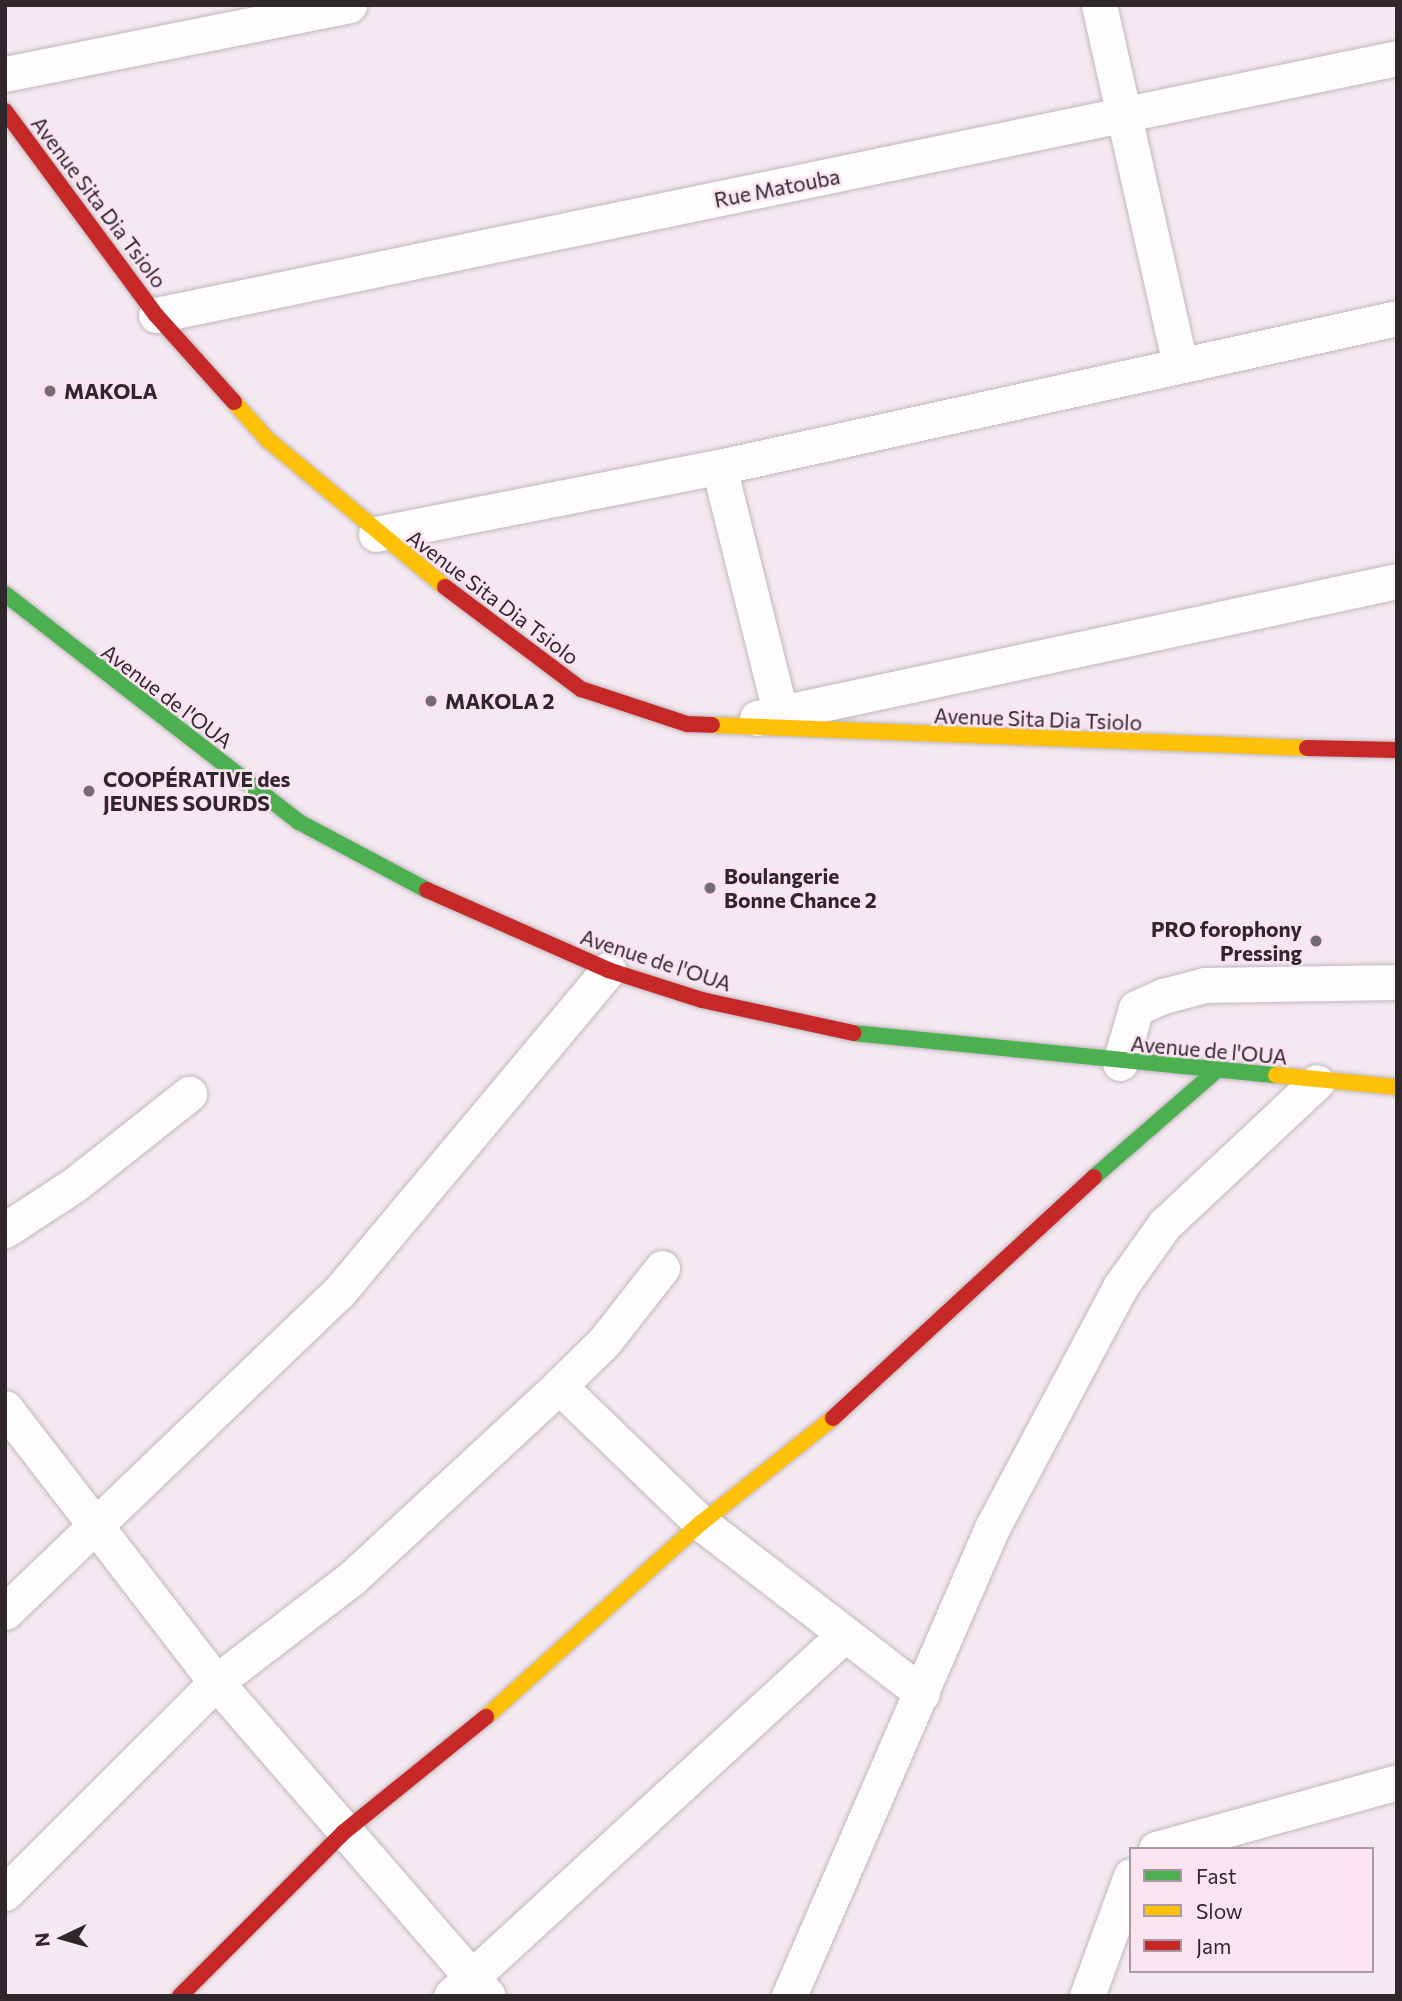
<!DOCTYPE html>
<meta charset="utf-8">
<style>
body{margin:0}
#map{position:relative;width:1402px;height:2001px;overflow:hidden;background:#f5e9f1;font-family:Commissioner,sans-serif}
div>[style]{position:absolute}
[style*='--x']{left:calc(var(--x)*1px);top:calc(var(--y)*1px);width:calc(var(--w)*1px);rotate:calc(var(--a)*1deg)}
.roads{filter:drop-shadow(0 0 2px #c1b7bd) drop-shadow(0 0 2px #c1b7bd)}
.street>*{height:35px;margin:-17.5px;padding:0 17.5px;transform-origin:17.5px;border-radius:17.5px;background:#fefcfd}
.fast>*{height:16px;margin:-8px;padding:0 8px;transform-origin:8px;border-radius:8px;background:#4caf50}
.slow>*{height:16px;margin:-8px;padding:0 8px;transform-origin:8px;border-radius:8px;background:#ffc107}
.jam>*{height:16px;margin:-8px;padding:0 8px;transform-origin:8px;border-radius:8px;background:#c62828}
.dots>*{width:19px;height:19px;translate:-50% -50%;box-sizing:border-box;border:4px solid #fbe3f2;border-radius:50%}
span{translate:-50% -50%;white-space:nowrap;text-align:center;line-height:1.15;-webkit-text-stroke:5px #fbe3f2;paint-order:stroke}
.street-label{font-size:21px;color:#30272d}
.poi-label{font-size:21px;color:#30272d;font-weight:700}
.left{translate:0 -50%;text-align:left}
.right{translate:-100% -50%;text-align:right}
.frame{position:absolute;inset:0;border:7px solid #30272d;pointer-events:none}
.legend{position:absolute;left:1129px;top:1847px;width:245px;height:126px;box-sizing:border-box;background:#fbe3f2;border:2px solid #aa98a3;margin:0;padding:9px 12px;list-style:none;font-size:21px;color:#30272d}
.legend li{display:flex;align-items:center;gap:14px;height:35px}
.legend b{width:35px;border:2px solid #aa98a3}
.north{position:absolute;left:28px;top:1903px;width:70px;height:70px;-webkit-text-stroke:5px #fbe3f2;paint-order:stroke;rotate:265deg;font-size:19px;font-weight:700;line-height:28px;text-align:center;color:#30272d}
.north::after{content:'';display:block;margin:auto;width:24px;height:32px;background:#30272d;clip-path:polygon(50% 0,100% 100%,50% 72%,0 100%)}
</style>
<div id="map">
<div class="roads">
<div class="street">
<div style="--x:1099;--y:5;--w:365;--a:77.3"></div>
<div style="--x:5;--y:74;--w:351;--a:-11.3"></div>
<div style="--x:156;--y:315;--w:1267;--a:-11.7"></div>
<div style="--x:719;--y:467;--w:257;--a:76"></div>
<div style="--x:376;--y:534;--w:349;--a:-11.1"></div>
<div style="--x:719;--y:467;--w:694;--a:-12.39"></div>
<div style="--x:757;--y:718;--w:654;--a:-12.08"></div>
<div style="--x:1120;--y:1063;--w:57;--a:-73.8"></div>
<div style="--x:1136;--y:1008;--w:30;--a:-24"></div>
<div style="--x:1163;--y:996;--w:43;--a:-14.7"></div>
<div style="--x:1205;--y:985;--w:192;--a:-0.9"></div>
<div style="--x:5;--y:1230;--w:82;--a:-33.1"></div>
<div style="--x:74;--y:1185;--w:147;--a:-38.4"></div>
<div style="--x:559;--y:1386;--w:197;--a:44"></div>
<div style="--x:701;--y:1523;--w:279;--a:37.6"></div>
<div style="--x:5;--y:1408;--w:346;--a:52.4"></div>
<div style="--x:216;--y:1682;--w:415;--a:49.1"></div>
<div style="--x:5;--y:1612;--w:463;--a:-43.8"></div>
<div style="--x:339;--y:1292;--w:420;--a:-50.1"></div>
<div style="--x:1156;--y:1849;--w:250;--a:-15.5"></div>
<div style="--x:5;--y:1893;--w:298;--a:-45"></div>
<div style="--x:216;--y:1682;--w:171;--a:-37.4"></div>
<div style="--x:352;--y:1578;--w:282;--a:-42.8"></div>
<div style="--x:559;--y:1386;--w:63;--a:-44.4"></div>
<div style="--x:604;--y:1342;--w:94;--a:-51.9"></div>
<div style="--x:451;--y:1996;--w:532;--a:-42.56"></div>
<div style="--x:789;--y:1996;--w:510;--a:-66.55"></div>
<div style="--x:992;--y:1528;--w:273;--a:-62"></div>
<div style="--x:1120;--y:1287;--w:76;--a:-54.6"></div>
<div style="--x:1164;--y:1225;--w:209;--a:-43.1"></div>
<div style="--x:1087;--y:1996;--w:128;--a:-69.9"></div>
</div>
<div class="fast">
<div style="--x:5;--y:594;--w:372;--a:37.8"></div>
<div style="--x:299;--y:822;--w:145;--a:28"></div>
<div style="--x:853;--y:1033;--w:425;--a:5.7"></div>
<div style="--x:1094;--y:1177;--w:162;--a:-41"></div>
</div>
<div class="slow">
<div style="--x:234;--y:402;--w:51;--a:48.2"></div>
<div style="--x:268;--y:440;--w:230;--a:39.7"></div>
<div style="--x:712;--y:725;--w:595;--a:2.21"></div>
<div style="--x:1276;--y:1075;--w:122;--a:5.7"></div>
<div style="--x:486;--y:1717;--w:290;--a:-42.1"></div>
<div style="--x:701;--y:1523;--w:169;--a:-38.5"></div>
</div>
<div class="jam">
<div style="--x:5;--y:111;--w:254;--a:53.5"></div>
<div style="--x:156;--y:315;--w:117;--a:48.1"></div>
<div style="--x:445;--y:587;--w:170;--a:36.9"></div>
<div style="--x:581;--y:689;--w:112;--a:18.3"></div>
<div style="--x:687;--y:724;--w:25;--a:2"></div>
<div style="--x:1307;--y:748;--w:90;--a:1.3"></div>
<div style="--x:427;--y:890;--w:198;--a:23.8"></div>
<div style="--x:608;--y:970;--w:99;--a:17.7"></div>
<div style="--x:702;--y:1000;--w:155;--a:12.3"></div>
<div style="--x:833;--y:1418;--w:355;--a:-42.7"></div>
<div style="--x:180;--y:1996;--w:232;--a:-45"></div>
<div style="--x:344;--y:1832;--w:183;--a:-39"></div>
</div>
</div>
<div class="dots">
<div style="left:50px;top:391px;background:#756b72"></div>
<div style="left:431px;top:701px;background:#756b72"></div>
<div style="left:89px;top:791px;background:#756b72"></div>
<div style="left:710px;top:888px;background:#756b72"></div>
<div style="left:1316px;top:941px;background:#756b72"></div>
</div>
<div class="street-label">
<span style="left:777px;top:188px;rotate:-11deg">Rue Matouba</span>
<span style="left:99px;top:202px;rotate:53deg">Avenue Sita Dia Tsiolo</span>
<span style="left:493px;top:597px;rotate:37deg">Avenue Sita Dia Tsiolo</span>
<span style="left:167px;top:696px;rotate:37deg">Avenue de l'OUA</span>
<span style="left:1038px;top:719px;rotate:2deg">Avenue Sita Dia Tsiolo</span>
<span style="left:656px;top:960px;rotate:18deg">Avenue de l'OUA</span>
<span style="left:1209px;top:1050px;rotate:5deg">Avenue de l'OUA</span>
</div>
<div class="poi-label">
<span class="left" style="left:64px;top:391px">MAKOLA</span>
<span class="left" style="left:445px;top:701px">MAKOLA 2</span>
<span class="left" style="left:103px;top:791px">COOPÉRATIVE des<br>JEUNES SOURDS</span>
<span class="left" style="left:724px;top:888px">Boulangerie<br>Bonne Chance 2</span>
<span class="right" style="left:1302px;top:941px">PRO forophony<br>Pressing</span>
</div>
<div class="frame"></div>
<ul class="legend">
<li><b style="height:9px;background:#4caf50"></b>Fast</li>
<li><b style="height:9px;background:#ffc107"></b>Slow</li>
<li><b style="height:9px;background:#c62828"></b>Jam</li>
</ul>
<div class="north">N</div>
</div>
